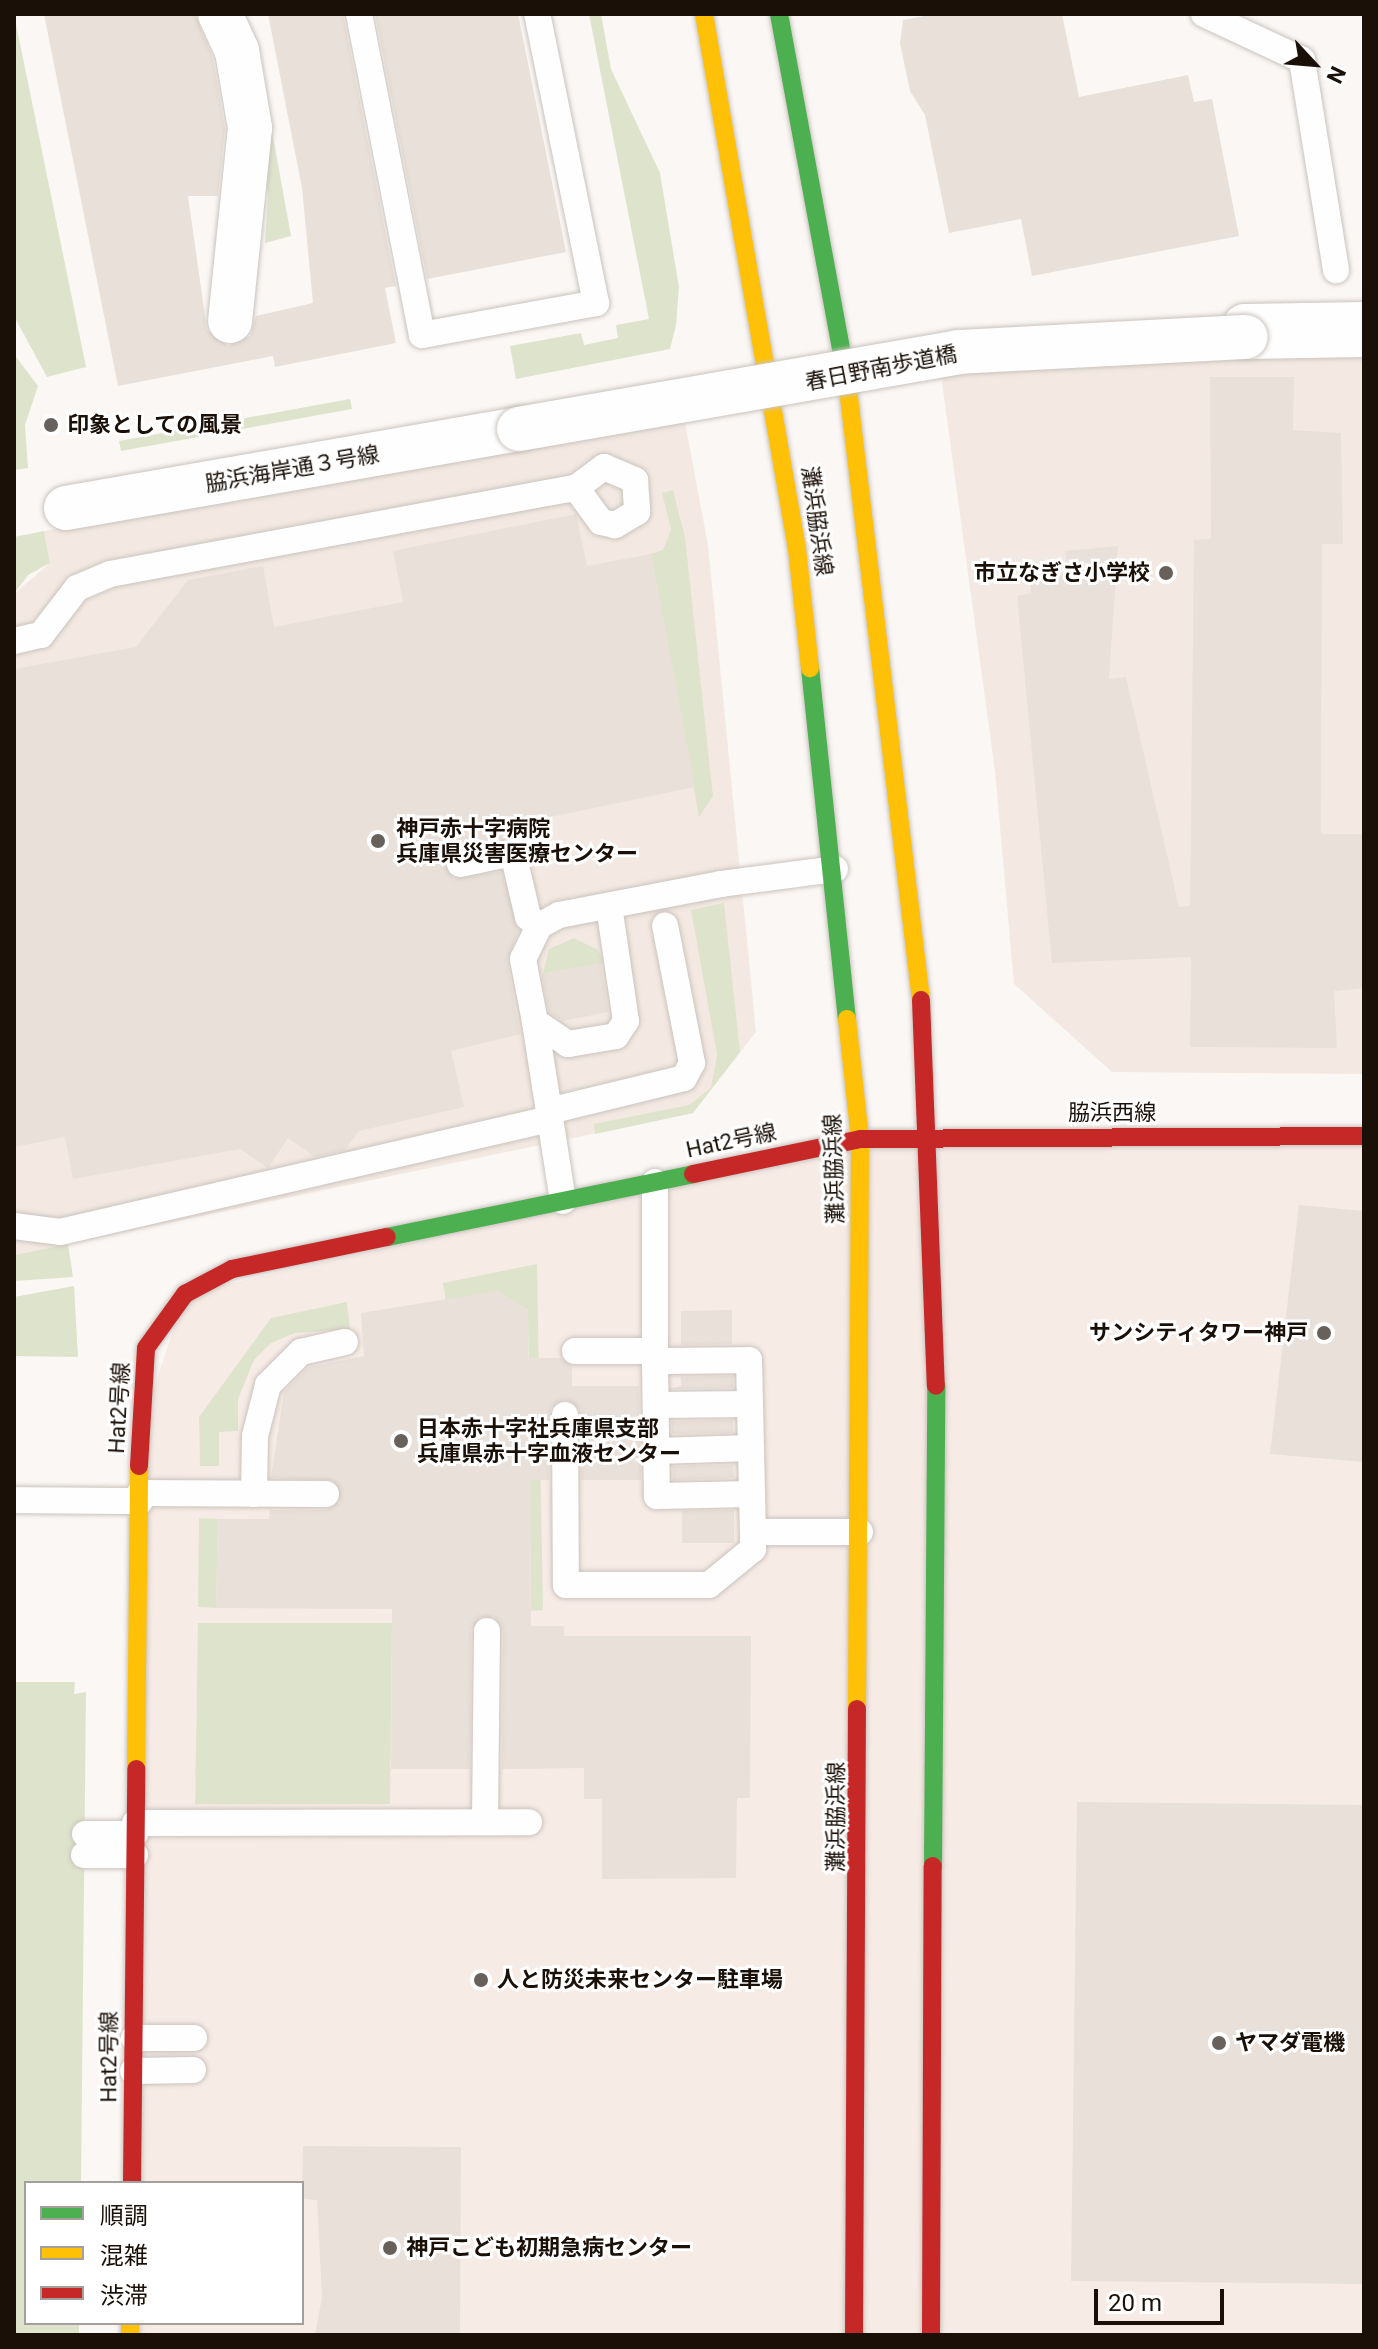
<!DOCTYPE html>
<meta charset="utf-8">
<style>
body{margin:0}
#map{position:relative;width:1378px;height:2349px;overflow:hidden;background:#faf7f5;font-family:Roboto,"Noto Sans JP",sans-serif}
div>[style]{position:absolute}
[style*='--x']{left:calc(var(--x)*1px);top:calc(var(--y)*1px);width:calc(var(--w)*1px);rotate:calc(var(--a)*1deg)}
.commercial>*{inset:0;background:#f7ebe6}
.built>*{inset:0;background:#f3e9e2}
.green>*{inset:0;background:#dee4cc}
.building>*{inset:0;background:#e9e0d9}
.roads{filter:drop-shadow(0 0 2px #cac3bd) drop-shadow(0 0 2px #cac3bd)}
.lane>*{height:26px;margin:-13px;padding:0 13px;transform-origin:13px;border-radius:13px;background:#fefefe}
.street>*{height:44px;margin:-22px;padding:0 22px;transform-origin:22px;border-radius:22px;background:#fefefe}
.fast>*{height:18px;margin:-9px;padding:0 9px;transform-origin:9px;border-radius:9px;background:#4caf50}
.slow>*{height:18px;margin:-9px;padding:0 9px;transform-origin:9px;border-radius:9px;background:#ffc107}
.jam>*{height:18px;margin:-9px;padding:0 9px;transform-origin:9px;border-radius:9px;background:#c62828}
.bridges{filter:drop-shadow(0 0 2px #cac3bd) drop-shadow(0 0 2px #cac3bd)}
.street-bridge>*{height:44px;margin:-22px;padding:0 22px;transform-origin:22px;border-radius:22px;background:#fefefe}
.dots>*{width:22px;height:22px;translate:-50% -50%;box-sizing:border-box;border:4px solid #fff;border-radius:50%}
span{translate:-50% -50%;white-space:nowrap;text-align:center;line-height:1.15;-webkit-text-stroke:6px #fff;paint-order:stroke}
.street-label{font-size:22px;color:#1a1008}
.poi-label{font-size:22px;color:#1a1008;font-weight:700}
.left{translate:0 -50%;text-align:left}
.right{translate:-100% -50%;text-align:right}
.frame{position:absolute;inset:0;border:16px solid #1a1008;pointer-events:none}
.legend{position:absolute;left:24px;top:2181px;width:280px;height:144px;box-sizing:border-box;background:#fff;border:2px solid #a39f9c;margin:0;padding:10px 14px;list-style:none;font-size:24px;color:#1a1008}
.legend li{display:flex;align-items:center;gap:16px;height:40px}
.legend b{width:40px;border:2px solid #a39f9c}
.north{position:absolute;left:1274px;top:24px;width:80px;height:80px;-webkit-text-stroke:6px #fff;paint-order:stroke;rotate:116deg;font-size:22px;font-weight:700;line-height:32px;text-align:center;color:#1a1008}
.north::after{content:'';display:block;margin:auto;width:28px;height:36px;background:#1a1008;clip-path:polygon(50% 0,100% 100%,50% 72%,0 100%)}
.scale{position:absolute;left:1094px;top:2289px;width:130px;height:36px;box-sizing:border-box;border:4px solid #1a1008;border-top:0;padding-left:10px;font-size:24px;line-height:28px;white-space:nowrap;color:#1a1008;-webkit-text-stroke:6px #fff;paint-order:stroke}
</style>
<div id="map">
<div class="commercial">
<div style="clip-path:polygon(1364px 1136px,1364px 2335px,130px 2335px,130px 2323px,302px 2323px,302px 2183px,132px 2183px,139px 1433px,185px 1294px,860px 1139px)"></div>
</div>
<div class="built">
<div style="clip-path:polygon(1364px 343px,1364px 1074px,1112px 1072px,1014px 984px,995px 771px,941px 375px)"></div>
<div style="clip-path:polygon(684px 417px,708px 545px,756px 1032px,693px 1113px,14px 1255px,14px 594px,50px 563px,44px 531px)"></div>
</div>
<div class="green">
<div style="clip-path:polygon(14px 14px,86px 367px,47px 377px,14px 316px)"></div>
<div style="clip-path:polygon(589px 14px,601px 14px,611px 69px,660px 173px,679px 287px,676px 325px,670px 349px,516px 379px,510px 346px,581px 333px,584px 345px,618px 338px,616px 325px,649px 319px)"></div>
<div style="clip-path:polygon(260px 65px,291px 236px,265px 243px,268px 198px)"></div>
<div style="clip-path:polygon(14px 354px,38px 386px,25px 425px,28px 468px,14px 470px)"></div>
<div style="clip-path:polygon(350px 399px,352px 409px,121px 451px,119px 441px)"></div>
<div style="clip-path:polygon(673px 490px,685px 537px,713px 796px,699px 817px,651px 554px,663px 550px,671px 530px,662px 493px)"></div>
<div style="clip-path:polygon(44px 531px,50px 563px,28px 575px,14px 594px,14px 537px)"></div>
<div style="clip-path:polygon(724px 903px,740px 1052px,693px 1113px,595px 1134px,594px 1124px,689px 1105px,711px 1088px,717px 1055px,691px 910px)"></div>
<div style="clip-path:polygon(574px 938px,598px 950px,603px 963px,543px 974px,549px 949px)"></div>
<div style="clip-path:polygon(68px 1244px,73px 1277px,14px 1281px,14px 1255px)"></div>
<div style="clip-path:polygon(537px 1264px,543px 1610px,531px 1611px,528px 1310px,497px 1291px,446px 1303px,443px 1283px)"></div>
<div style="clip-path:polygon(74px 1286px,78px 1357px,14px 1356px,14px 1297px)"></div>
<div style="clip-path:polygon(347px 1302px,350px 1329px,295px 1333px,271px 1343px,254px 1360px,238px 1399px,238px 1431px,219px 1432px,219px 1466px,200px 1466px,199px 1417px,271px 1318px)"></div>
<div style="clip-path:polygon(199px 1518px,218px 1519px,216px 1608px,198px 1607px)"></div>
<div style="clip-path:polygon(198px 1623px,392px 1623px,390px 1804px,195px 1804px)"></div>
<div style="clip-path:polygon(14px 1682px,75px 1682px,74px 1694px,86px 1692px,81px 2183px,26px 2183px,26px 2323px,79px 2323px,79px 2335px,14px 2335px)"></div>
</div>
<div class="building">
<div style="clip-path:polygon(44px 14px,195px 14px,213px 58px,225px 129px,218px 196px,188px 196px,207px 330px,228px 346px,250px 336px,256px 316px,313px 303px,302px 188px,268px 14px,343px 14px,396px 286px,385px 288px,396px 343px,275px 367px,273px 356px,118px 386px)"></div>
<div style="clip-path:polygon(375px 14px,518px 14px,566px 252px,427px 279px)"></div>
<div style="clip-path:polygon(935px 14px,1062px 14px,1079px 97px,1188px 75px,1194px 102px,1212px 99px,1239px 236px,1032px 276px,1021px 219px,949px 233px,925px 115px,910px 91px,900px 43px,903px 20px)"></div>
<div style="clip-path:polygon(1210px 377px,1294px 377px,1293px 430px,1341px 433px,1343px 544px,1322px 544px,1321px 834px,1364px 834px,1364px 988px,1334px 991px,1337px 1048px,1190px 1047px,1191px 957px,1052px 963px,1017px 596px,1031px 593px,1030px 579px,1068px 572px,1065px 551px,1118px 546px,1109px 679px,1126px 677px,1179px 907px,1190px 906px,1194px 540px,1211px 539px)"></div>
<div style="clip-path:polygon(576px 514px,587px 566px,651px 554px,695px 787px,502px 827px,504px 839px,449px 853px,444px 866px,454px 879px,501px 872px,519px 930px,507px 961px,520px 1034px,451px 1051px,464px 1107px,359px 1131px,345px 1150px,315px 1157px,288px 1138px,268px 1168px,240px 1149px,73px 1179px,65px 1137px,14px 1147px,14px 669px,136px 647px,188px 580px,263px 566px,274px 627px,403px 602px,393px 551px)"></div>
<div style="clip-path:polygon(601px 963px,608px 1012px,563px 1021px,549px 1012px,542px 974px)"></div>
<div style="clip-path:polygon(1299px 1205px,1364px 1211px,1364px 1462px,1270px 1454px)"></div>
<div style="clip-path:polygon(497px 1291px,528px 1310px,528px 1358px,561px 1358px,572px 1366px,572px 1386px,639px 1386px,641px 1480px,581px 1480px,579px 1408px,564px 1399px,551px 1408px,549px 1480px,530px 1480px,531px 1626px,564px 1626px,564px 1636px,751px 1636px,750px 1798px,737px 1798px,736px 1878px,602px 1879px,602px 1799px,584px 1799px,584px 1768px,502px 1769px,503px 1631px,494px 1617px,480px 1617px,471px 1630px,470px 1769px,391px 1769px,392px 1609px,216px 1608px,218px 1519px,269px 1519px,270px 1510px,326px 1510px,340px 1501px,333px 1480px,271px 1478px,284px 1392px,309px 1367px,364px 1356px,361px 1313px)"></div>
<div style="clip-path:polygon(732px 1310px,732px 1344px,681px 1345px,681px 1311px)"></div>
<div style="clip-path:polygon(733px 1376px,733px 1388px,671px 1389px,681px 1386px,681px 1377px)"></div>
<div style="clip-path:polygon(733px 1420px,733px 1433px,672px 1434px,672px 1421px)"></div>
<div style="clip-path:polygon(733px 1465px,734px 1478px,673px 1480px,673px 1466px)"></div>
<div style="clip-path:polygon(734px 1510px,734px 1543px,682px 1543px,682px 1511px)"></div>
<div style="clip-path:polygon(1077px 1802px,1364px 1805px,1364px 2284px,1071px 2281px)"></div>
<div style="clip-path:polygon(303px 2146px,461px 2147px,460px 2335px,315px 2335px,322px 2297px,317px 2200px,302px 2199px)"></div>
</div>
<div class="roads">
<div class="lane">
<div style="--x:359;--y:14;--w:327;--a:78.9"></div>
<div style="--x:422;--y:335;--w:177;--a:-10.4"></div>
<div style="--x:596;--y:303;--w:295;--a:-101.5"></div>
<div style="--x:1204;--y:14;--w:108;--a:25.1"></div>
<div style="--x:1302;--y:60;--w:213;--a:80.8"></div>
<div style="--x:14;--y:641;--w:28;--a:-13"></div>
<div style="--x:41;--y:635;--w:59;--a:-52.5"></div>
<div style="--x:77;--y:588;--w:36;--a:-23"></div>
<div style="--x:110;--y:574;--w:474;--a:-10.5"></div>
<div style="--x:576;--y:488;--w:35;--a:-37"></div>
<div style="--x:604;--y:467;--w:34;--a:23"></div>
<div style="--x:635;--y:480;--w:32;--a:86"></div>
<div style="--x:637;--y:512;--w:26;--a:149"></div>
<div style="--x:615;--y:525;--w:14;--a:-168"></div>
<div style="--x:601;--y:522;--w:42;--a:-126.3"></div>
<div style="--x:460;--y:864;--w:54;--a:-11.7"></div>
<div style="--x:513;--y:853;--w:66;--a:76.8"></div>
<div style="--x:528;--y:917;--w:14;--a:39"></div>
<div style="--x:609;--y:906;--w:116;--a:81.6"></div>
<div style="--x:626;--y:1021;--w:18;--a:124"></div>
<div style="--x:616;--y:1036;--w:49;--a:170.5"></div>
<div style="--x:568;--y:1044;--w:40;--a:-146"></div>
<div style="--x:535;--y:1022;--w:64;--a:-100.8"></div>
<div style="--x:523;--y:959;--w:37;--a:-64"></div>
<div style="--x:539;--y:926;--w:23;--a:-29"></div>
<div style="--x:559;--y:915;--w:165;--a:-10.8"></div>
<div style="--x:721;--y:884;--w:115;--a:-7.5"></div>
<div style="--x:535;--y:1022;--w:181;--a:81.1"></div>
<div style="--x:549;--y:1111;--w:139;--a:-13.7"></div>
<div style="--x:684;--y:1078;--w:17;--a:-62"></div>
<div style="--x:692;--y:1063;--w:140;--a:-101.1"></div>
<div style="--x:14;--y:1226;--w:46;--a:7.4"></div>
<div style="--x:60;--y:1232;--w:503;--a:-12.99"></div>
<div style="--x:575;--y:1351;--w:80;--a:0"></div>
<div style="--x:655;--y:1351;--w:169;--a:-90"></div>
<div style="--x:655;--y:1351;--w:10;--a:90"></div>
<div style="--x:655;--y:1361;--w:94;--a:-0.6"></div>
<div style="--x:749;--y:1360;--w:172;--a:88.7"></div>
<div style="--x:655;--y:1361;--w:135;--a:89.2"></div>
<div style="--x:657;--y:1496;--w:94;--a:-1.2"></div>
<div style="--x:656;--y:1405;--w:94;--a:-0.6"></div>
<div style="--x:565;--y:1415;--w:170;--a:89.7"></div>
<div style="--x:566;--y:1585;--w:143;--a:0"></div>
<div style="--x:709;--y:1585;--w:57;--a:-39.3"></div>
<div style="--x:753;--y:1549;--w:17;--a:-90"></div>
<div style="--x:753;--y:1532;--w:107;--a:0"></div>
<div style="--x:656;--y:1451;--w:95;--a:-1.8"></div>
<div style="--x:140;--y:1493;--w:186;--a:0.3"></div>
<div style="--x:254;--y:1494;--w:58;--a:-89"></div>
<div style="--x:255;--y:1436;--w:53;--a:-75.7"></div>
<div style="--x:268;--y:1385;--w:47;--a:-45"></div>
<div style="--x:301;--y:1352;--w:45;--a:-12.8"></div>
<div style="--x:14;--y:1500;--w:126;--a:0.5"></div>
<div style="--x:485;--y:1822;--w:191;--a:-89.4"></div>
<div style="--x:135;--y:1823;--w:394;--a:-0.1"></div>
<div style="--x:85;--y:1834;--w:50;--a:0"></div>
<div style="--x:84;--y:1855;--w:51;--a:0"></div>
<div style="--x:134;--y:2038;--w:60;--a:0"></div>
<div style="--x:133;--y:2071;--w:60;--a:-1"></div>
</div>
<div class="street">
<div style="--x:220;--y:14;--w:41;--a:65.3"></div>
<div style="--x:237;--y:51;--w:78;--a:80.4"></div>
<div style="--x:250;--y:128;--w:194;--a:95.9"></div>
<div style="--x:1364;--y:324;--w:119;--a:179"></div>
<div style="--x:1245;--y:326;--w:11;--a:85"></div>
<div style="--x:1246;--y:337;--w:118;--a:-1"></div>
<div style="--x:66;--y:508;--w:460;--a:-9.9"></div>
</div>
<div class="fast">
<div style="--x:779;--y:14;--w:373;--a:79.5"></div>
<div style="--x:810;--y:668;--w:353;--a:84"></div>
<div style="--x:387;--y:1237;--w:312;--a:-11.6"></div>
<div style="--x:933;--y:1866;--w:480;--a:-89.6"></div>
</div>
<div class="slow">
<div style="--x:704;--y:14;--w:543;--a:80.14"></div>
<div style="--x:797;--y:549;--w:120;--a:83.8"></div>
<div style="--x:847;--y:381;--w:623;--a:83.18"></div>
<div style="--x:847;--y:1019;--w:121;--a:83.8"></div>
<div style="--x:860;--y:1139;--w:570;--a:90.3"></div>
<div style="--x:136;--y:1769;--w:303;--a:-89.4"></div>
<div style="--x:130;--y:2323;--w:12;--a:90"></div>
</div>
<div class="jam">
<div style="--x:921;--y:1000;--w:386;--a:87.8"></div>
<div style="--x:693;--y:1174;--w:171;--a:-11.8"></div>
<div style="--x:860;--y:1139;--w:504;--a:-0.34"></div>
<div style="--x:139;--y:1466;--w:118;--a:-86.6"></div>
<div style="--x:146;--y:1348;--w:67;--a:-54.2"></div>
<div style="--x:185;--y:1294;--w:53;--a:-28"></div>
<div style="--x:232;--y:1269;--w:158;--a:-11.7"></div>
<div style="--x:132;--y:2183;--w:414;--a:-89.4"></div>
<div style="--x:854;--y:2335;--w:626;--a:-89.73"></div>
<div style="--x:931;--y:2335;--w:469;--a:-89.8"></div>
</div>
</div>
<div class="bridges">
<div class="street-bridge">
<div style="--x:519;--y:429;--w:446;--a:-9.9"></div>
<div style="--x:958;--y:352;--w:288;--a:-3"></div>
</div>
</div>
<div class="dots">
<div style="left:51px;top:425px;background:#68615b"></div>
<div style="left:1166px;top:573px;background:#68615b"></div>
<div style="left:378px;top:841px;background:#68615b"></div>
<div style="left:1324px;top:1333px;background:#68615b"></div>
<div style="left:401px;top:1441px;background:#68615b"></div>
<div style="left:481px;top:1980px;background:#68615b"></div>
<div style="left:1219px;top:2043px;background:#68615b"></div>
<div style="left:390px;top:2248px;background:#68615b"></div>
</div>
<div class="street-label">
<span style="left:881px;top:368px;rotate:-11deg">春日野南歩道橋</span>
<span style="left:292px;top:469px;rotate:-10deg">脇浜海岸通３号線</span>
<span style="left:817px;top:521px;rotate:82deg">灘浜脇浜線</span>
<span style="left:1112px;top:1113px">脇浜西線</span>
<span style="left:731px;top:1141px;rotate:-12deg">Hat2号線</span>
<span style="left:834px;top:1169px;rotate:-92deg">灘浜脇浜線</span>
<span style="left:119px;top:1408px;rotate:-87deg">Hat2号線</span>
<span style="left:836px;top:1817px;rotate:-90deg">灘浜脇浜線</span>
<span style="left:109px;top:2057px;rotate:-90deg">Hat2号線</span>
</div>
<div class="poi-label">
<span class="left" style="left:67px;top:425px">印象としての風景</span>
<span class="right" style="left:1150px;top:573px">市立なぎさ小学校</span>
<span class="left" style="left:396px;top:841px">神戸赤十字病院<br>兵庫県災害医療センター</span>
<span class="right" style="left:1308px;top:1333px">サンシティタワー神戸</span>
<span class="left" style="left:417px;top:1441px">日本赤十字社兵庫県支部<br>兵庫県赤十字血液センター</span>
<span class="left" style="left:497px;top:1980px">人と防災未来センター駐車場</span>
<span class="left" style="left:1235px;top:2043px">ヤマダ電機</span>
<span class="left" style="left:406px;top:2248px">神戸こども初期急病センター</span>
</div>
<div class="frame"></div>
<ul class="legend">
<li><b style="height:10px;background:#4caf50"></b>順調</li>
<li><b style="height:10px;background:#ffc107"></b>混雑</li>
<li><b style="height:10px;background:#c62828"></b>渋滞</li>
</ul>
<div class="north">N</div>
<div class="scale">20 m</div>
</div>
